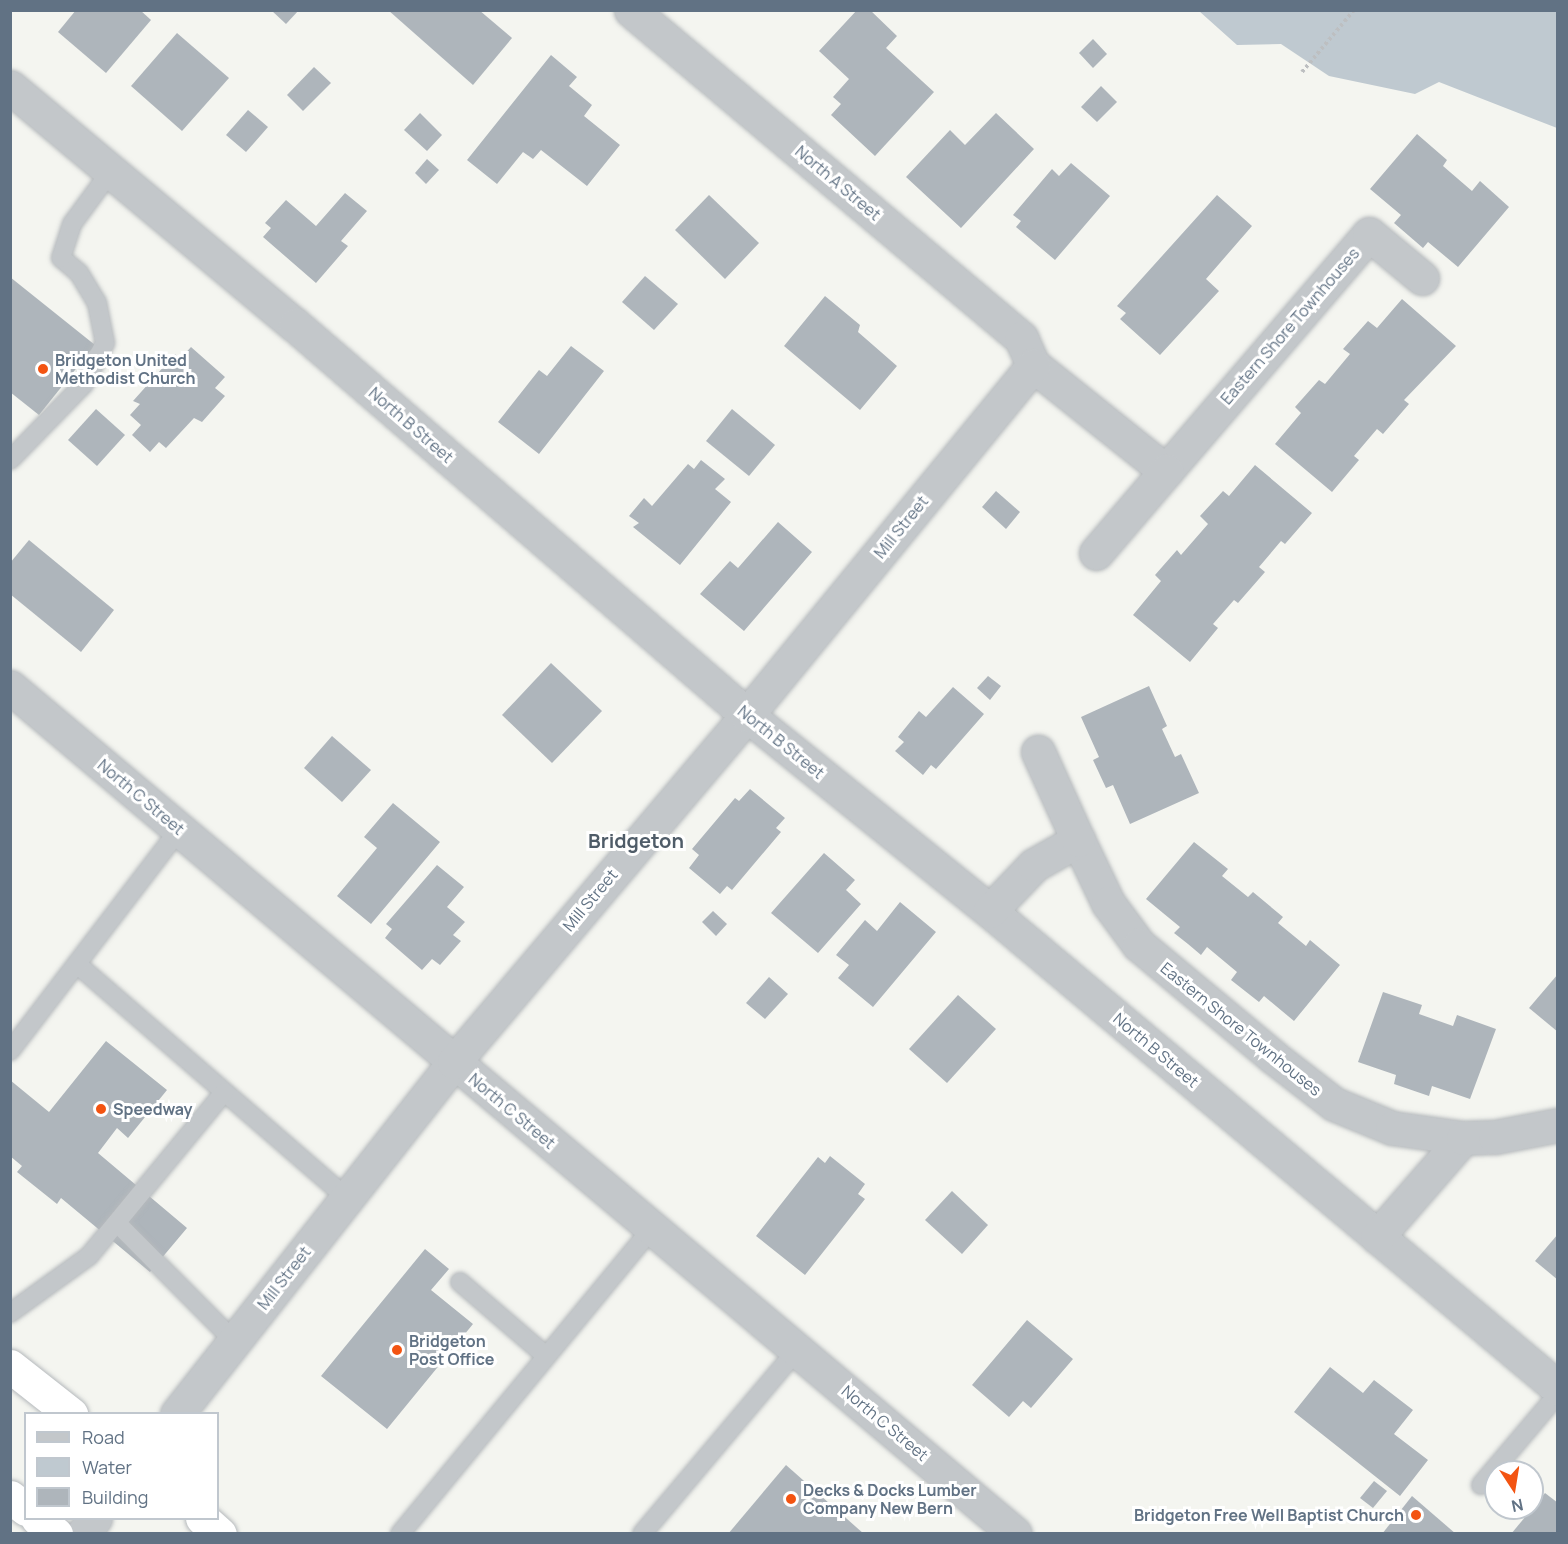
<!DOCTYPE html>
<style>
body{margin:0}
#map{position:relative;width:1568px;height:1544px;overflow:hidden;background:#f4f5f0;font-family:Manrope,sans-serif}
div>[style]{position:absolute}
[style*='--x']{left:calc(var(--x)*1px);top:calc(var(--y)*1px);width:calc(var(--w)*1px);rotate:calc(var(--a)*1deg)}
.water>*{inset:0;background:#bfc9d0}
.building>*{inset:0;background:#aeb5bb}
.path>*{height:4px;margin-top:-2px;transform-origin:0;background:repeating-linear-gradient(90deg,#bdbfc1 0 3px,transparent 0 6px)}
.roads{filter:drop-shadow(0 0 2px #b5b9bc) drop-shadow(0 0 2px #b5b9bc)}
.service>*{height:18px;margin:-9px;padding:0 9px;transform-origin:9px;border-radius:9px;background:#c3c7ca}
.minor>*{height:33px;margin:-16.5px;padding:0 16.5px;transform-origin:16.5px;border-radius:16.5px;background:#c3c7ca}
.trunk>*{height:33px;margin:-16.5px;padding:0 16.5px;transform-origin:16.5px;border-radius:16.5px;background:#fff}
.dots>*{width:16px;height:16px;translate:-50% -50%;box-sizing:border-box;border:3px solid #fff;border-radius:50%}
span{translate:-50% -50%;white-space:nowrap;text-align:center;line-height:1.15;-webkit-text-stroke:6px #fff;paint-order:stroke}
.street-label{font-size:16px;color:#617284}
.poi-label{font-size:16px;color:#617284;font-weight:700}
.left{translate:0 -50%;text-align:left}
.right{translate:-100% -50%;text-align:right}
.quarter-label{font-size:20px;color:#4f5c68;font-weight:700}
.frame{position:absolute;inset:0;border:12px solid #617284;pointer-events:none}
.legend{position:absolute;left:24px;top:1412px;width:195px;height:108px;box-sizing:border-box;background:#fff;border:2px solid #c0c7ce;margin:0;padding:8px 10px;list-style:none;font-size:18px;color:#617284}
.legend li{display:flex;align-items:center;gap:12px;height:30px}
.legend b{width:30px;border:2px solid #c0c7ce}
.north{position:absolute;left:1484px;top:1460px;width:60px;height:60px;box-sizing:border-box;background:#fff;border:2px solid #c0c7ce;border-radius:50%;rotate:168deg;font-size:16px;font-weight:700;line-height:24px;text-align:center;color:#617284}
.north::after{content:'';display:block;margin:auto;width:21px;height:27px;background:#f35412;clip-path:polygon(50% 0,100% 100%,50% 72%,0 100%)}
</style>
<div id="map">
<div class="water">
<div style="clip-path:polygon(1199px 11px,1557px 11px,1557px 128px,1439px 82px,1415px 94px,1329px 76px,1281px 44px,1237px 45px)"></div>
</div>
<div class="building">
<div style="clip-path:polygon(76px 10px,140px 10px,151px 20px,106px 73px,58px 32px)"></div>
<div style="clip-path:polygon(271px 10px,299px 10px,286px 24px)"></div>
<div style="clip-path:polygon(388px 10px,479px 10px,512px 38px,473px 85px)"></div>
<div style="clip-path:polygon(857px 10px,870px 10px,897px 36px,886px 48px,934px 92px,875px 156px,831px 115px,841px 104px,833px 97px,849px 79px,819px 51px)"></div>
<div style="clip-path:polygon(177px 33px,229px 78px,182px 131px,131px 86px)"></div>
<div style="clip-path:polygon(1093px 39px,1107px 54px,1093px 68px,1079px 53px)"></div>
<div style="clip-path:polygon(551px 55px,577px 77px,569px 86px,592px 105px,584px 116px,620px 145px,587px 186px,541px 150px,533px 159px,523px 152px,497px 184px,467px 160px)"></div>
<div style="clip-path:polygon(314px 67px,331px 83px,303px 111px,287px 95px)"></div>
<div style="clip-path:polygon(1101px 86px,1117px 102px,1097px 122px,1081px 107px)"></div>
<div style="clip-path:polygon(248px 110px,268px 127px,246px 152px,226px 135px)"></div>
<div style="clip-path:polygon(420px 113px,442px 135px,427px 151px,404px 130px)"></div>
<div style="clip-path:polygon(996px 113px,1034px 149px,961px 228px,906px 177px,950px 130px,965px 145px)"></div>
<div style="clip-path:polygon(1417px 134px,1447px 160px,1443px 166px,1472px 191px,1480px 181px,1509px 207px,1458px 267px,1428px 242px,1423px 248px,1394px 223px,1401px 215px,1370px 189px)"></div>
<div style="clip-path:polygon(427px 159px,439px 170px,426px 184px,415px 173px)"></div>
<div style="clip-path:polygon(1071px 163px,1110px 196px,1055px 260px,1016px 227px,1021px 221px,1013px 215px,1052px 169px,1059px 176px)"></div>
<div style="clip-path:polygon(345px 193px,367px 211px,341px 241px,348px 246px,316px 283px,263px 237px,271px 228px,265px 223px,286px 200px,316px 226px)"></div>
<div style="clip-path:polygon(709px 195px,759px 243px,725px 279px,675px 230px)"></div>
<div style="clip-path:polygon(1217px 195px,1252px 226px,1206px 279px,1219px 291px,1160px 355px,1120px 319px,1126px 313px,1117px 306px)"></div>
<div style="clip-path:polygon(645px 276px,678px 304px,654px 330px,622px 302px)"></div>
<div style="clip-path:polygon(10px 277px,95px 345px,39px 415px,10px 392px)"></div>
<div style="clip-path:polygon(825px 296px,860px 325px,858px 332px,897px 366px,860px 410px,784px 346px)"></div>
<div style="clip-path:polygon(1402px 299px,1456px 346px,1404px 400px,1409px 404px,1383px 434px,1377px 429px,1354px 456px,1359px 460px,1332px 492px,1275px 444px,1301px 413px,1295px 407px,1319px 380px,1325px 384px,1350px 354px,1343px 349px,1368px 321px,1377px 328px)"></div>
<div style="clip-path:polygon(571px 346px,604px 371px,539px 454px,498px 422px,539px 370px,547px 376px)"></div>
<div style="clip-path:polygon(191px 347px,225px 377px,215px 388px,225px 396px,202px 422px,194px 418px,166px 448px,159px 442px,150px 452px,132px 435px,141px 425px,130px 415px,140px 404px,133px 401px,175px 354px,180px 359px)"></div>
<div style="clip-path:polygon(96px 409px,125px 435px,97px 466px,68px 440px)"></div>
<div style="clip-path:polygon(732px 409px,775px 445px,749px 476px,706px 441px)"></div>
<div style="clip-path:polygon(701px 460px,725px 479px,715px 489px,731px 502px,680px 565px,633px 527px,639px 523px,629px 516px,644px 498px,652px 506px,688px 464px,694px 469px)"></div>
<div style="clip-path:polygon(1255px 465px,1312px 513px,1285px 544px,1281px 541px,1259px 567px,1265px 572px,1238px 603px,1234px 600px,1213px 624px,1218px 628px,1190px 662px,1133px 615px,1161px 581px,1155px 575px,1177px 550px,1181px 555px,1208px 524px,1200px 516px,1223px 491px,1229px 496px)"></div>
<div style="clip-path:polygon(996px 491px,1020px 512px,1006px 529px,982px 507px)"></div>
<div style="clip-path:polygon(778px 522px,812px 552px,744px 631px,700px 594px,730px 561px,738px 568px)"></div>
<div style="clip-path:polygon(29px 540px,114px 610px,81px 652px,10px 594px,10px 563px)"></div>
<div style="clip-path:polygon(551px 663px,602px 711px,552px 763px,502px 715px)"></div>
<div style="clip-path:polygon(988px 676px,1001px 686px,990px 700px,977px 688px)"></div>
<div style="clip-path:polygon(1149px 686px,1167px 726px,1162px 729px,1175px 757px,1181px 754px,1199px 793px,1130px 824px,1113px 785px,1106px 788px,1093px 760px,1099px 757px,1081px 717px)"></div>
<div style="clip-path:polygon(953px 687px,984px 714px,936px 769px,931px 765px,923px 775px,895px 751px,904px 742px,898px 737px,919px 711px,926px 717px)"></div>
<div style="clip-path:polygon(332px 736px,371px 770px,342px 802px,304px 768px)"></div>
<div style="clip-path:polygon(750px 789px,785px 818px,776px 828px,781px 832px,732px 890px,727px 886px,720px 894px,689px 868px,699px 855px,692px 849px,735px 798px,739px 801px)"></div>
<div style="clip-path:polygon(393px 803px,440px 842px,371px 924px,337px 896px,377px 848px,364px 837px)"></div>
<div style="clip-path:polygon(1194px 842px,1228px 869px,1222px 876px,1248px 897px,1253px 892px,1283px 917px,1278px 923px,1306px 946px,1310px 940px,1340px 965px,1294px 1021px,1264px 996px,1259px 1002px,1231px 980px,1237px 972px,1207px 947px,1201px 955px,1188px 944px,1174px 933px,1180px 927px,1146px 899px)"></div>
<div style="clip-path:polygon(824px 853px,855px 880px,846px 890px,861px 904px,818px 953px,771px 913px)"></div>
<div style="clip-path:polygon(437px 865px,464px 887px,447px 907px,465px 922px,453px 935px,461px 941px,440px 965px,432px 959px,422px 970px,385px 938px,392px 929px,386px 924px)"></div>
<div style="clip-path:polygon(900px 902px,936px 932px,873px 1007px,838px 978px,849px 965px,836px 955px,865px 920px,877px 931px)"></div>
<div style="clip-path:polygon(713px 911px,727px 924px,716px 936px,702px 922px)"></div>
<div style="clip-path:polygon(1558px 974px,1558px 1032px,1529px 1008px)"></div>
<div style="clip-path:polygon(769px 977px,788px 994px,765px 1019px,746px 1003px)"></div>
<div style="clip-path:polygon(1383px 992px,1422px 1005px,1419px 1014px,1453px 1026px,1457px 1015px,1496px 1029px,1470px 1099px,1432px 1086px,1429px 1096px,1394px 1084px,1396px 1075px,1358px 1062px)"></div>
<div style="clip-path:polygon(958px 995px,996px 1029px,947px 1083px,909px 1049px)"></div>
<div style="clip-path:polygon(106px 1041px,167px 1090px,128px 1138px,117px 1128px,98px 1153px,187px 1228px,150px 1272px,61px 1198px,57px 1204px,17px 1172px,22px 1166px,10px 1156px,10px 1080px,49px 1112px)"></div>
<div style="clip-path:polygon(830px 1156px,865px 1184px,858px 1194px,865px 1199px,805px 1275px,756px 1236px,818px 1157px,825px 1163px)"></div>
<div style="clip-path:polygon(952px 1191px,988px 1225px,962px 1254px,925px 1220px)"></div>
<div style="clip-path:polygon(1558px 1234px,1558px 1280px,1535px 1261px)"></div>
<div style="clip-path:polygon(425px 1249px,449px 1269px,431px 1290px,473px 1324px,387px 1429px,321px 1376px)"></div>
<div style="clip-path:polygon(1027px 1320px,1073px 1359px,1031px 1408px,1023px 1401px,1009px 1417px,972px 1385px)"></div>
<div style="clip-path:polygon(1330px 1367px,1363px 1393px,1374px 1380px,1413px 1410px,1394px 1434px,1428px 1460px,1400px 1496px,1294px 1412px)"></div>
<div style="clip-path:polygon(786px 1465px,864px 1534px,728px 1534px)"></div>
<div style="clip-path:polygon(1374px 1481px,1387px 1491px,1373px 1508px,1360px 1498px)"></div>
<div style="clip-path:polygon(1545px 1493px,1558px 1503px,1558px 1534px,1511px 1534px)"></div>
<div style="clip-path:polygon(1412px 1496px,1456px 1534px,1382px 1534px)"></div>
</div>
<div class="path">
<div style="--x:1302;--y:72;--w:81;--a:-50"></div>
</div>
<div class="roads">
<div class="service">
<div style="--x:10;--y:460;--w:106;--a:-45.8"></div>
<div style="--x:84;--y:384;--w:46;--a:-62.9"></div>
<div style="--x:105;--y:343;--w:41;--a:-101.3"></div>
<div style="--x:97;--y:303;--w:35;--a:-121"></div>
<div style="--x:79;--y:273;--w:23;--a:-140"></div>
<div style="--x:61;--y:258;--w:36;--a:-72"></div>
<div style="--x:72;--y:224;--w:66;--a:-53.7"></div>
<div style="--x:78;--y:965;--w:356;--a:40.9"></div>
<div style="--x:10;--y:1051;--w:278;--a:-52.6"></div>
<div style="--x:117;--y:1223;--w:166;--a:45.2"></div>
<div style="--x:460;--y:1282;--w:113;--a:40.7"></div>
<div style="--x:10;--y:1313;--w:97;--a:-35.8"></div>
<div style="--x:89;--y:1256;--w:212;--a:-50.5"></div>
<div style="--x:1481;--y:1485;--w:119;--a:-49.8"></div>
<div style="--x:400;--y:1534;--w:396;--a:-50.5"></div>
<div style="--x:642;--y:1534;--w:241;--a:-49.9"></div>
</div>
<div class="minor">
<div style="--x:631;--y:10;--w:510;--a:40.06"></div>
<div style="--x:1021;--y:338;--w:30;--a:66"></div>
<div style="--x:1033;--y:365;--w:170;--a:38.6"></div>
<div style="--x:1166;--y:471;--w:312;--a:-49.4"></div>
<div style="--x:1369;--y:234;--w:69;--a:39.7"></div>
<div style="--x:10;--y:87;--w:371;--a:39.9"></div>
<div style="--x:295;--y:325;--w:597;--a:40.79"></div>
<div style="--x:747;--y:715;--w:312;--a:38.9"></div>
<div style="--x:990;--y:911;--w:742;--a:40.02"></div>
<div style="--x:1096;--y:553;--w:108;--a:-49.5"></div>
<div style="--x:10;--y:687;--w:1314;--a:40.12"></div>
<div style="--x:1078;--y:840;--w:70;--a:64.5"></div>
<div style="--x:1108;--y:903;--w:52;--a:53.6"></div>
<div style="--x:1139;--y:945;--w:173;--a:39.8"></div>
<div style="--x:1272;--y:1056;--w:78;--a:37.7"></div>
<div style="--x:1334;--y:1104;--w:63;--a:22.5"></div>
<div style="--x:1392;--y:1128;--w:72;--a:8"></div>
<div style="--x:1463;--y:1138;--w:131;--a:131"></div>
<div style="--x:990;--y:911;--w:64;--a:-46.3"></div>
<div style="--x:1034;--y:865;--w:51;--a:-29.6"></div>
<div style="--x:1078;--y:840;--w:97;--a:-114.4"></div>
<div style="--x:1463;--y:1138;--w:32;--a:-2"></div>
<div style="--x:1495;--y:1137;--w:64;--a:-10.8"></div>
<div style="--x:177;--y:1414;--w:448;--a:-51.8"></div>
<div style="--x:454;--y:1062;--w:454;--a:-49.8"></div>
<div style="--x:747;--y:715;--w:452;--a:-50.7"></div>
<div style="--x:83;--y:1534;--w:20;--a:-53"></div>
</div>
<div class="trunk">
<div style="--x:10;--y:1366;--w:78;--a:38.2"></div>
<div style="--x:10;--y:1497;--w:20;--a:37"></div>
<div style="--x:37;--y:1518;--w:25;--a:40"></div>
<div style="--x:202;--y:1518;--w:24;--a:42"></div>
</div>
</div>
<div class="dots">
<div style="left:43px;top:369px;background:#f35412"></div>
<div style="left:101px;top:1109px;background:#f35412"></div>
<div style="left:397px;top:1350px;background:#f35412"></div>
<div style="left:791px;top:1499px;background:#f35412"></div>
<div style="left:1416px;top:1515px;background:#f35412"></div>
</div>
<div class="street-label">
<span style="left:838px;top:183px;rotate:40deg">North A Street</span>
<span style="left:1290px;top:326px;rotate:-49deg">Eastern Shore Townhouses</span>
<span style="left:411px;top:425px;rotate:41deg">North B Street</span>
<span style="left:901px;top:527px;rotate:-51deg">Mill Street</span>
<span style="left:781px;top:742px;rotate:39deg">North B Street</span>
<span style="left:141px;top:797px;rotate:40deg">North C Street</span>
<span style="left:590px;top:900px;rotate:-50deg">Mill Street</span>
<span style="left:1241px;top:1029px;rotate:39deg">Eastern Shore Townhouses</span>
<span style="left:1156px;top:1050px;rotate:40deg">North B Street</span>
<span style="left:512px;top:1111px;rotate:40deg">North C Street</span>
<span style="left:284px;top:1278px;rotate:-52deg">Mill Street</span>
<span style="left:885px;top:1423px;rotate:40deg">North C Street</span>
</div>
<div class="poi-label">
<span class="left" style="left:55px;top:369px">Bridgeton United<br>Methodist Church</span>
<span class="left" style="left:113px;top:1109px">Speedway</span>
<span class="left" style="left:409px;top:1350px">Bridgeton<br>Post Office</span>
<span class="left" style="left:803px;top:1499px">Decks &amp; Docks Lumber<br>Company New Bern</span>
<span class="right" style="left:1404px;top:1515px">Bridgeton Free Well Baptist Church</span>
</div>
<div class="quarter-label">
<span style="left:636px;top:840px">Bridgeton</span>
</div>
<div class="frame"></div>
<ul class="legend">
<li><b style="height:8px;background:#c3c7ca"></b>Road</li>
<li><b style="height:16px;background:#bfc9d0"></b>Water</li>
<li><b style="height:16px;background:#aeb5bb"></b>Building</li>
</ul>
<div class="north">N</div>
</div>
